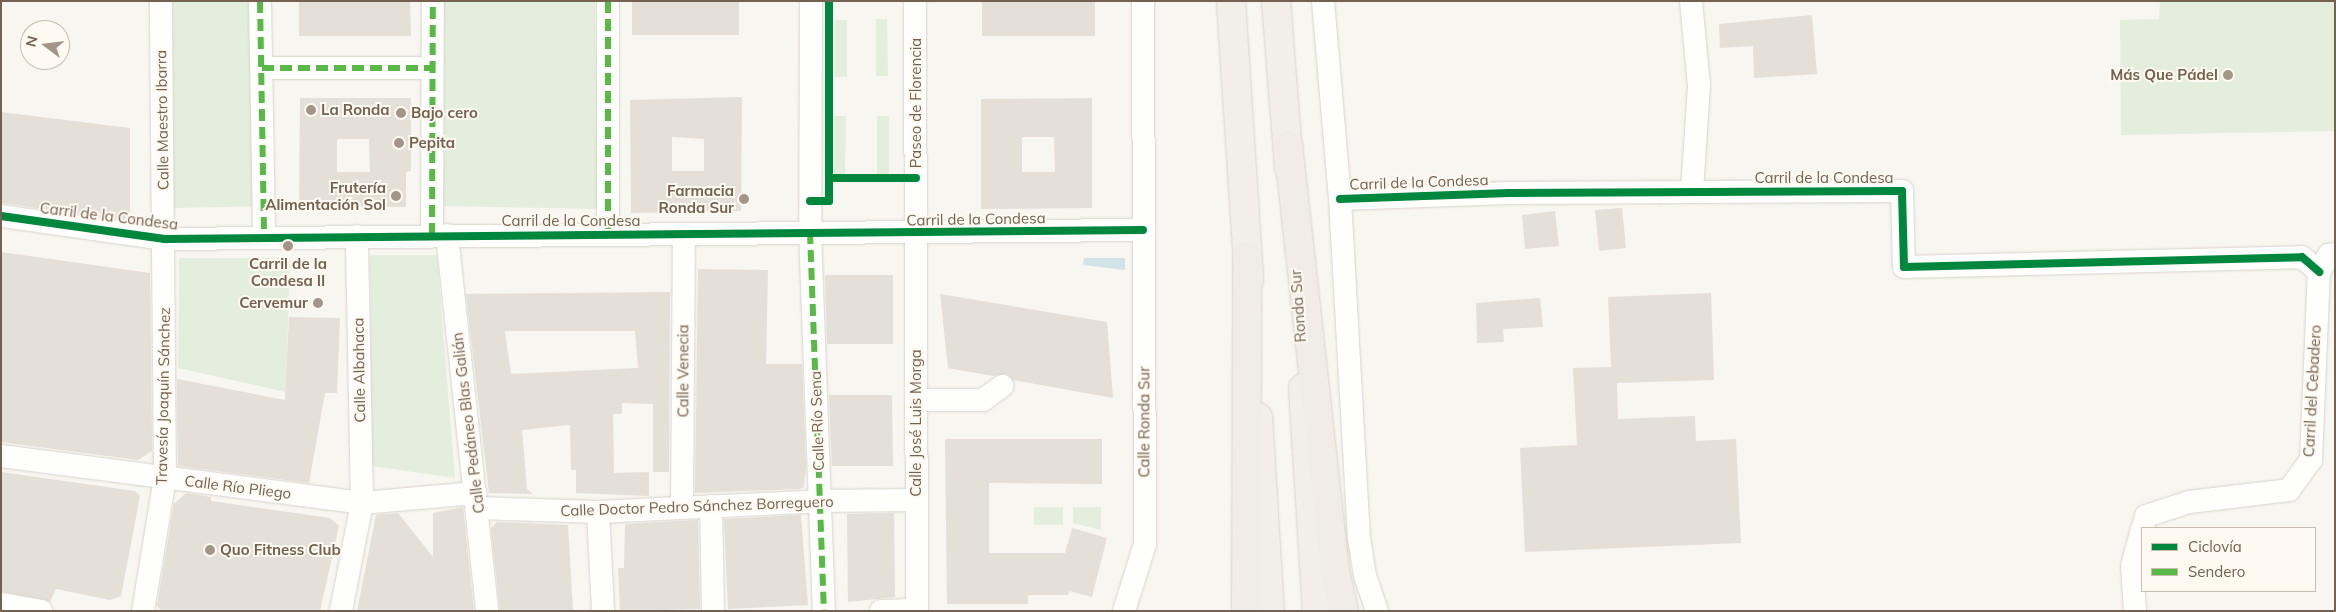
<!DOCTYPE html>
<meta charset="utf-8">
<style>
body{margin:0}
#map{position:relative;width:2336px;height:612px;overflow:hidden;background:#f8f6f0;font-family:Mulish,sans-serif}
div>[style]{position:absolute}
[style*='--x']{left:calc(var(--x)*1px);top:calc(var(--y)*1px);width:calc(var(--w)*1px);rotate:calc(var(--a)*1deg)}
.green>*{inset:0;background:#e4eedc}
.water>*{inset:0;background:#d2e3e8}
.building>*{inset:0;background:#e4dfd7}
.roads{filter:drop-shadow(0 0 1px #d7d3ce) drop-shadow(0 0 1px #d7d3ce)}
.minor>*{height:22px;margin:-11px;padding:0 11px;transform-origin:11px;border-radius:11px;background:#fefefd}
.major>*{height:28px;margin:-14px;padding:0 14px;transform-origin:14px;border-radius:14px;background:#f2efe8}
.highway>*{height:28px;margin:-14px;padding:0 14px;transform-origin:14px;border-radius:14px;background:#f1ece8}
.quiet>*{height:6px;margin-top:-3px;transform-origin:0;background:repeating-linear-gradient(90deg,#58b947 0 12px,transparent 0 18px)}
.cycleway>*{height:8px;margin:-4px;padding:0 4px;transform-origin:4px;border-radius:4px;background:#00873e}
.dots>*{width:14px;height:14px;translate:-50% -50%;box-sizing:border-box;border:2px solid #fefaf2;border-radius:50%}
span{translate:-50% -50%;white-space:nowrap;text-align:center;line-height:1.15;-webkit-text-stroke:4px #fefaf2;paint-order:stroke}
.poi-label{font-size:15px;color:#756150;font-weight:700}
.right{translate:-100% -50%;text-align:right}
.left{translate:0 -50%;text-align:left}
.street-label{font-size:15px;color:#756150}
.frame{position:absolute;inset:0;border:2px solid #756150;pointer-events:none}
.legend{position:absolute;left:2141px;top:527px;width:175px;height:65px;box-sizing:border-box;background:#fefaf2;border:1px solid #c7bdb1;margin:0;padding:6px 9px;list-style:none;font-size:15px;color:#756150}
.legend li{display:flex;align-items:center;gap:10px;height:25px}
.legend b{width:25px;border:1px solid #c7bdb1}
.north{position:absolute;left:20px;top:20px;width:50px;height:50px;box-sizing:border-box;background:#fefaf2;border:1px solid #c7bdb1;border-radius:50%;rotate:285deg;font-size:14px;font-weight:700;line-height:20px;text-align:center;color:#756150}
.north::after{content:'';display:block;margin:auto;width:18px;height:22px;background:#a39588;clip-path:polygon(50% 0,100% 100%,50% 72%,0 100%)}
</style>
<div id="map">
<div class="green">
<div style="clip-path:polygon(173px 1px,267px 1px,272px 206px,172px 208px)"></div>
<div style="clip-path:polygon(442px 1px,595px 1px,598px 209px,442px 206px)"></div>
<div style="clip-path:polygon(2160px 1px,2335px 1px,2335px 131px,2121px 135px,2120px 20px,2159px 19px)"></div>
<div style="clip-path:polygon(876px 19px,887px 19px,888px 76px,876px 76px)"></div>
<div style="clip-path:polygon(835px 20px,847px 20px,847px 77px,835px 77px)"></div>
<div style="clip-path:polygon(834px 116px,846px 116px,845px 174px,834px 174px)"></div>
<div style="clip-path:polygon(877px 116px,889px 116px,889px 174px,877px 174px)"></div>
<div style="clip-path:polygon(370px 255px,437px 255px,455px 478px,372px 466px)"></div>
<div style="clip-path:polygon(179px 258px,290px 258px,286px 392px,178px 368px)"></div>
<div style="clip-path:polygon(1034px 507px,1063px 507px,1063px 525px,1034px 525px)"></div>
<div style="clip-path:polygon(1073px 507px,1101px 507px,1101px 530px,1073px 523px)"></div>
</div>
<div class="water">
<div style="clip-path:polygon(1084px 258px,1125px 258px,1125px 270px,1083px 265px)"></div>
</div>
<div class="building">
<div style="clip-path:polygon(299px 1px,410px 1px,411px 36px,299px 36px)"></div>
<div style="clip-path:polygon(632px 1px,739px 1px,739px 35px,632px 35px)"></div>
<div style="clip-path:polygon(982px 1px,1095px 1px,1095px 36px,982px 36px)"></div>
<div style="clip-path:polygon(1812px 15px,1817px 74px,1754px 78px,1753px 46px,1720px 48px,1719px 24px)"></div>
<div style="clip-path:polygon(evenodd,742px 97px,741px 211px,631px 213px,630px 100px,742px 97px,672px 137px,704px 139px,704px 171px,672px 171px,672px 137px)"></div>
<div style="clip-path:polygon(evenodd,300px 98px,411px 98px,411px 171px,406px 172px,406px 207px,299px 207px,300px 98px,337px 139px,369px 139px,370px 172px,337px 172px,337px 139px)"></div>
<div style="clip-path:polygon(evenodd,1092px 98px,1092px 208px,981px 209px,981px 99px,1092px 98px,1022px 137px,1054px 137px,1055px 172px,1022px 172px,1022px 137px)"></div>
<div style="clip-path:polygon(1px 112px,130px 128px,130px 214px,124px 220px,1px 203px)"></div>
<div style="clip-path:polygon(1622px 208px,1626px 248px,1599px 251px,1595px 210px)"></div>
<div style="clip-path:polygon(1555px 211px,1559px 246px,1525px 249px,1522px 215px)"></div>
<div style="clip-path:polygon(1px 252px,150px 273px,152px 451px,138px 460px,1px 442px)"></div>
<div style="clip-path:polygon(698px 269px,768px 270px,766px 364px,802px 364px,806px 466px,804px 487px,799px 489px,695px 493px)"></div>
<div style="clip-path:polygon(825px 275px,893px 275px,893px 344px,827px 344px)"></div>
<div style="clip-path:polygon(evenodd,670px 292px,669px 472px,653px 472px,653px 404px,622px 403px,622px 414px,613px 414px,614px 473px,649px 472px,649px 496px,576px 493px,576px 470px,571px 470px,570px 425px,522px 430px,527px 489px,533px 494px,489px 493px,466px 294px,670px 292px,505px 331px,635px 331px,638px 368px,511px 374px,505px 331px)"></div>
<div style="clip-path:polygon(1711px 293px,1714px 380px,1617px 383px,1618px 419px,1695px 416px,1696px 441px,1736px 439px,1741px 543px,1525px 552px,1520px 448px,1577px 445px,1573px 368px,1611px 367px,1608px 297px)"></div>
<div style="clip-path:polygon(940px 294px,1107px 322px,1113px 398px,1013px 380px,1007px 374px,993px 376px,948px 368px)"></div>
<div style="clip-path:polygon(1540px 298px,1543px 327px,1503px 329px,1504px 342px,1477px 343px,1476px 303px)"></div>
<div style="clip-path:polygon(289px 317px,340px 318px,337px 393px,325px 393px,309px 483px,178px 466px,177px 379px,285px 400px)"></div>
<div style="clip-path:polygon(829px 395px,892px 395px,893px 466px,832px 466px)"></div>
<div style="clip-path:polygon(945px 439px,1102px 439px,1102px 484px,989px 483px,989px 553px,1065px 553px,1072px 528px,1107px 538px,1092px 597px,1069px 591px,1068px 595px,1028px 595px,1028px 604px,947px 604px)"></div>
<div style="clip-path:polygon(1px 472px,135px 491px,140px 496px,121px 596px,110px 600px,56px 589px,50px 602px,1px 591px)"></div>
<div style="clip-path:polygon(186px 493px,211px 497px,211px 501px,330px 518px,339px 526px,320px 611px,161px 611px,157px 606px,174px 504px)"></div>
<div style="clip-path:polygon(463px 507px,474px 611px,357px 611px,376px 515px,398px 513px,433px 557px,433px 513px)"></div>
<div style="clip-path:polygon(894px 513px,895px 597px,848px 602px,847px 514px)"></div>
<div style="clip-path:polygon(801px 515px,808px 605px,728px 609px,724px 519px)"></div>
<div style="clip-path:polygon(698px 520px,700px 609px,620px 611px,618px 568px,624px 568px,625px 524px)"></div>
<div style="clip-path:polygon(497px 522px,568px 525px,573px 611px,500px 611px,491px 528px)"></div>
</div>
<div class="roads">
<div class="minor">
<div style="--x:260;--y:1;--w:237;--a:89"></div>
<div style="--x:608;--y:1;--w:234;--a:90"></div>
<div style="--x:811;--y:1;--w:231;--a:90.2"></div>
<div style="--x:810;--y:232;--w:379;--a:87.9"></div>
<div style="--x:915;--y:1;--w:610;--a:89.81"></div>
<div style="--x:1323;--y:1;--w:199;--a:85.1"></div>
<div style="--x:1340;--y:199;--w:340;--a:86.8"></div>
<div style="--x:1359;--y:538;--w:38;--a:81"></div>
<div style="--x:1365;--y:576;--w:37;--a:71"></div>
<div style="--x:1691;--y:1;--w:85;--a:84.6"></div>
<div style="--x:1699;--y:86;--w:105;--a:93.8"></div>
<div style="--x:262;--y:68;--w:170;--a:0"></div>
<div style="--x:1340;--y:199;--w:169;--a:-2"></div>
<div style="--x:1509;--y:193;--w:393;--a:-0.3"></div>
<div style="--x:1902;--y:191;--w:76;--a:88.5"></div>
<div style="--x:1904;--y:267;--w:398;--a:-1.4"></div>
<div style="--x:2302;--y:257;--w:23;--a:41"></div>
<div style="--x:1;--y:216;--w:165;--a:8"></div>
<div style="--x:164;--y:239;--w:979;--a:-0.53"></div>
<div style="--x:432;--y:235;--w:234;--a:-89.8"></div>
<div style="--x:447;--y:235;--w:378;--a:83.9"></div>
<div style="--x:916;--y:400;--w:67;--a:0"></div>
<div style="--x:983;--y:400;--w:24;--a:-36"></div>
<div style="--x:1;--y:456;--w:364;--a:7.4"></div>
<div style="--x:362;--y:503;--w:114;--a:-5"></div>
<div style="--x:711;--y:506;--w:105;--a:88.9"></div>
<div style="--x:478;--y:508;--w:120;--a:1.9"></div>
<div style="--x:598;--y:512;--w:222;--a:-2.8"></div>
<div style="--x:820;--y:501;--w:97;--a:-0.6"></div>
<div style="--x:682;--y:508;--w:274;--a:-89.6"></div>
<div style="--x:598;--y:512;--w:99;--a:87.1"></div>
<div style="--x:2143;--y:528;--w:12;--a:-76"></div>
<div style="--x:2146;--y:516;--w:45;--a:-18"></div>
<div style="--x:2189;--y:502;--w:101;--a:-6.8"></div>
<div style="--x:2289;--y:490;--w:37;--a:-54"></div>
<div style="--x:2311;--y:460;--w:188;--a:-87.6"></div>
<div style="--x:2319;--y:272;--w:20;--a:-60"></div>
<div style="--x:2329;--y:255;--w:6;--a:-9"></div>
<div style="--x:1;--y:604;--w:41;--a:9.9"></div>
<div style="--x:143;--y:611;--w:135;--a:-80.6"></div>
<div style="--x:165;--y:478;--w:477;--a:-90.5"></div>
<div style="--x:341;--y:611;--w:110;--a:-79"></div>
<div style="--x:362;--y:503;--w:267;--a:-91.1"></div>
<div style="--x:881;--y:611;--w:36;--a:-2"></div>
<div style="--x:1124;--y:611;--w:70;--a:-72.6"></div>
<div style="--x:1145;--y:544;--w:543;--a:-90.21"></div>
<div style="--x:2135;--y:611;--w:45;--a:-93.8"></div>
<div style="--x:2132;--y:566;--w:38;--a:-75"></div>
</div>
<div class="major">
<div style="--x:1231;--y:1;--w:279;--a:86.3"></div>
<div style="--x:1276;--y:1;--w:168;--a:85.5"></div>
<div style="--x:1303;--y:388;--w:223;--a:86.4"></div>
<div style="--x:1258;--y:417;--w:194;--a:86.5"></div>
</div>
<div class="highway">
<div style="--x:1288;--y:145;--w:430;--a:83.7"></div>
<div style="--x:1335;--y:572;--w:40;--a:77"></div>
<div style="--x:1246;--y:611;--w:356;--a:-89.8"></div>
</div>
</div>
<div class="quiet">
<div style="--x:260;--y:1;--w:237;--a:89"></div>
<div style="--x:608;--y:1;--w:234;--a:90"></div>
<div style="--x:262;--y:68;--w:170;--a:0"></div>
<div style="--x:810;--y:232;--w:379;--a:87.9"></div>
<div style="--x:432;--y:235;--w:234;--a:-89.8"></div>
</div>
<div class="cycleway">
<div style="--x:829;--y:178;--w:87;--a:0"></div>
<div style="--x:1340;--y:199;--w:169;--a:-2"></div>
<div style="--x:1509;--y:193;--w:393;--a:-0.3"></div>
<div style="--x:1902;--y:191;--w:76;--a:88.5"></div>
<div style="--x:1904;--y:267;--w:398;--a:-1.4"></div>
<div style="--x:2302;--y:257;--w:23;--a:41"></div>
<div style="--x:810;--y:201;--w:19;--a:0"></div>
<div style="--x:829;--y:201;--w:200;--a:-90"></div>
<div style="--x:1;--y:216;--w:165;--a:8"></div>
<div style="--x:164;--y:239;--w:979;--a:-0.53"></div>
</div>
<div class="dots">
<div style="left:2228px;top:75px;background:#a39588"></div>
<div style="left:311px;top:110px;background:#a39588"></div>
<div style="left:401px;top:113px;background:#a39588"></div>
<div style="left:399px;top:143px;background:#a39588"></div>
<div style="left:396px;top:196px;background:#a39588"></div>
<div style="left:744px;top:199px;background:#a39588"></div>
<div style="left:288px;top:246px;background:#a39588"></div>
<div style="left:318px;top:303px;background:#a39588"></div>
<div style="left:210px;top:550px;background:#a39588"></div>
</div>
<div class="poi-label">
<span class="right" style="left:2218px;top:75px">Más Que Pádel</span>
<span class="left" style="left:321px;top:110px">La Ronda</span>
<span class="left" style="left:411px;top:113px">Bajo cero</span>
<span class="left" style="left:409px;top:143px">Pepita</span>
<span class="right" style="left:386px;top:196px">Frutería<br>Alimentación Sol</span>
<span class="right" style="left:734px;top:199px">Farmacia<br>Ronda Sur</span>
<span style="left:288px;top:272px">Carril de la<br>Condesa II</span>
<span class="right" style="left:308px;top:303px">Cervemur</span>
<span class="left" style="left:220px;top:550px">Quo Fitness Club</span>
</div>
<div class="street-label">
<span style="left:916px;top:103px;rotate:-90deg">Paseo de Florencia</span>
<span style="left:162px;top:120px;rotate:-91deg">Calle Maestro Ibarra</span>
<span style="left:1824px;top:178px">Carril de la Condesa</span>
<span style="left:1419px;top:182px;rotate:-2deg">Carril de la Condesa</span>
<span style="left:109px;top:216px;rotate:7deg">Carril de la Condesa</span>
<span style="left:976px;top:219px;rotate:-1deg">Carril de la Condesa</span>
<span style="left:571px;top:221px">Carril de la Condesa</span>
<span style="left:1298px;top:306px;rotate:-94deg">Ronda Sur</span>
<span style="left:359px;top:370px;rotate:-91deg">Calle Albahaca</span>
<span style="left:683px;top:371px;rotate:-90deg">Calle Venecia</span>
<span style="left:2312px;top:391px;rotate:-87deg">Carril del Cebadero</span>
<span style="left:163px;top:396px;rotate:-89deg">Travesía Joaquín Sánchez</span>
<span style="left:817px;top:421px;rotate:-92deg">Calle Río Sena</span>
<span style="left:1144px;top:422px;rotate:-90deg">Calle Ronda Sur</span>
<span style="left:468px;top:423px;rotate:-97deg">Calle Pedáneo Blas Galián</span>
<span style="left:916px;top:423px;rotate:-90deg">Calle José Luis Morga</span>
<span style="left:238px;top:487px;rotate:7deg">Calle Río Pliego</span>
<span style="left:697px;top:506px;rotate:-2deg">Calle Doctor Pedro Sánchez Borreguero</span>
</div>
<div class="frame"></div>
<ul class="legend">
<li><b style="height:6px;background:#00873e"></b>Ciclovía</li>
<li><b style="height:6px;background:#58b947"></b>Sendero</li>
</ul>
<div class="north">N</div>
</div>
